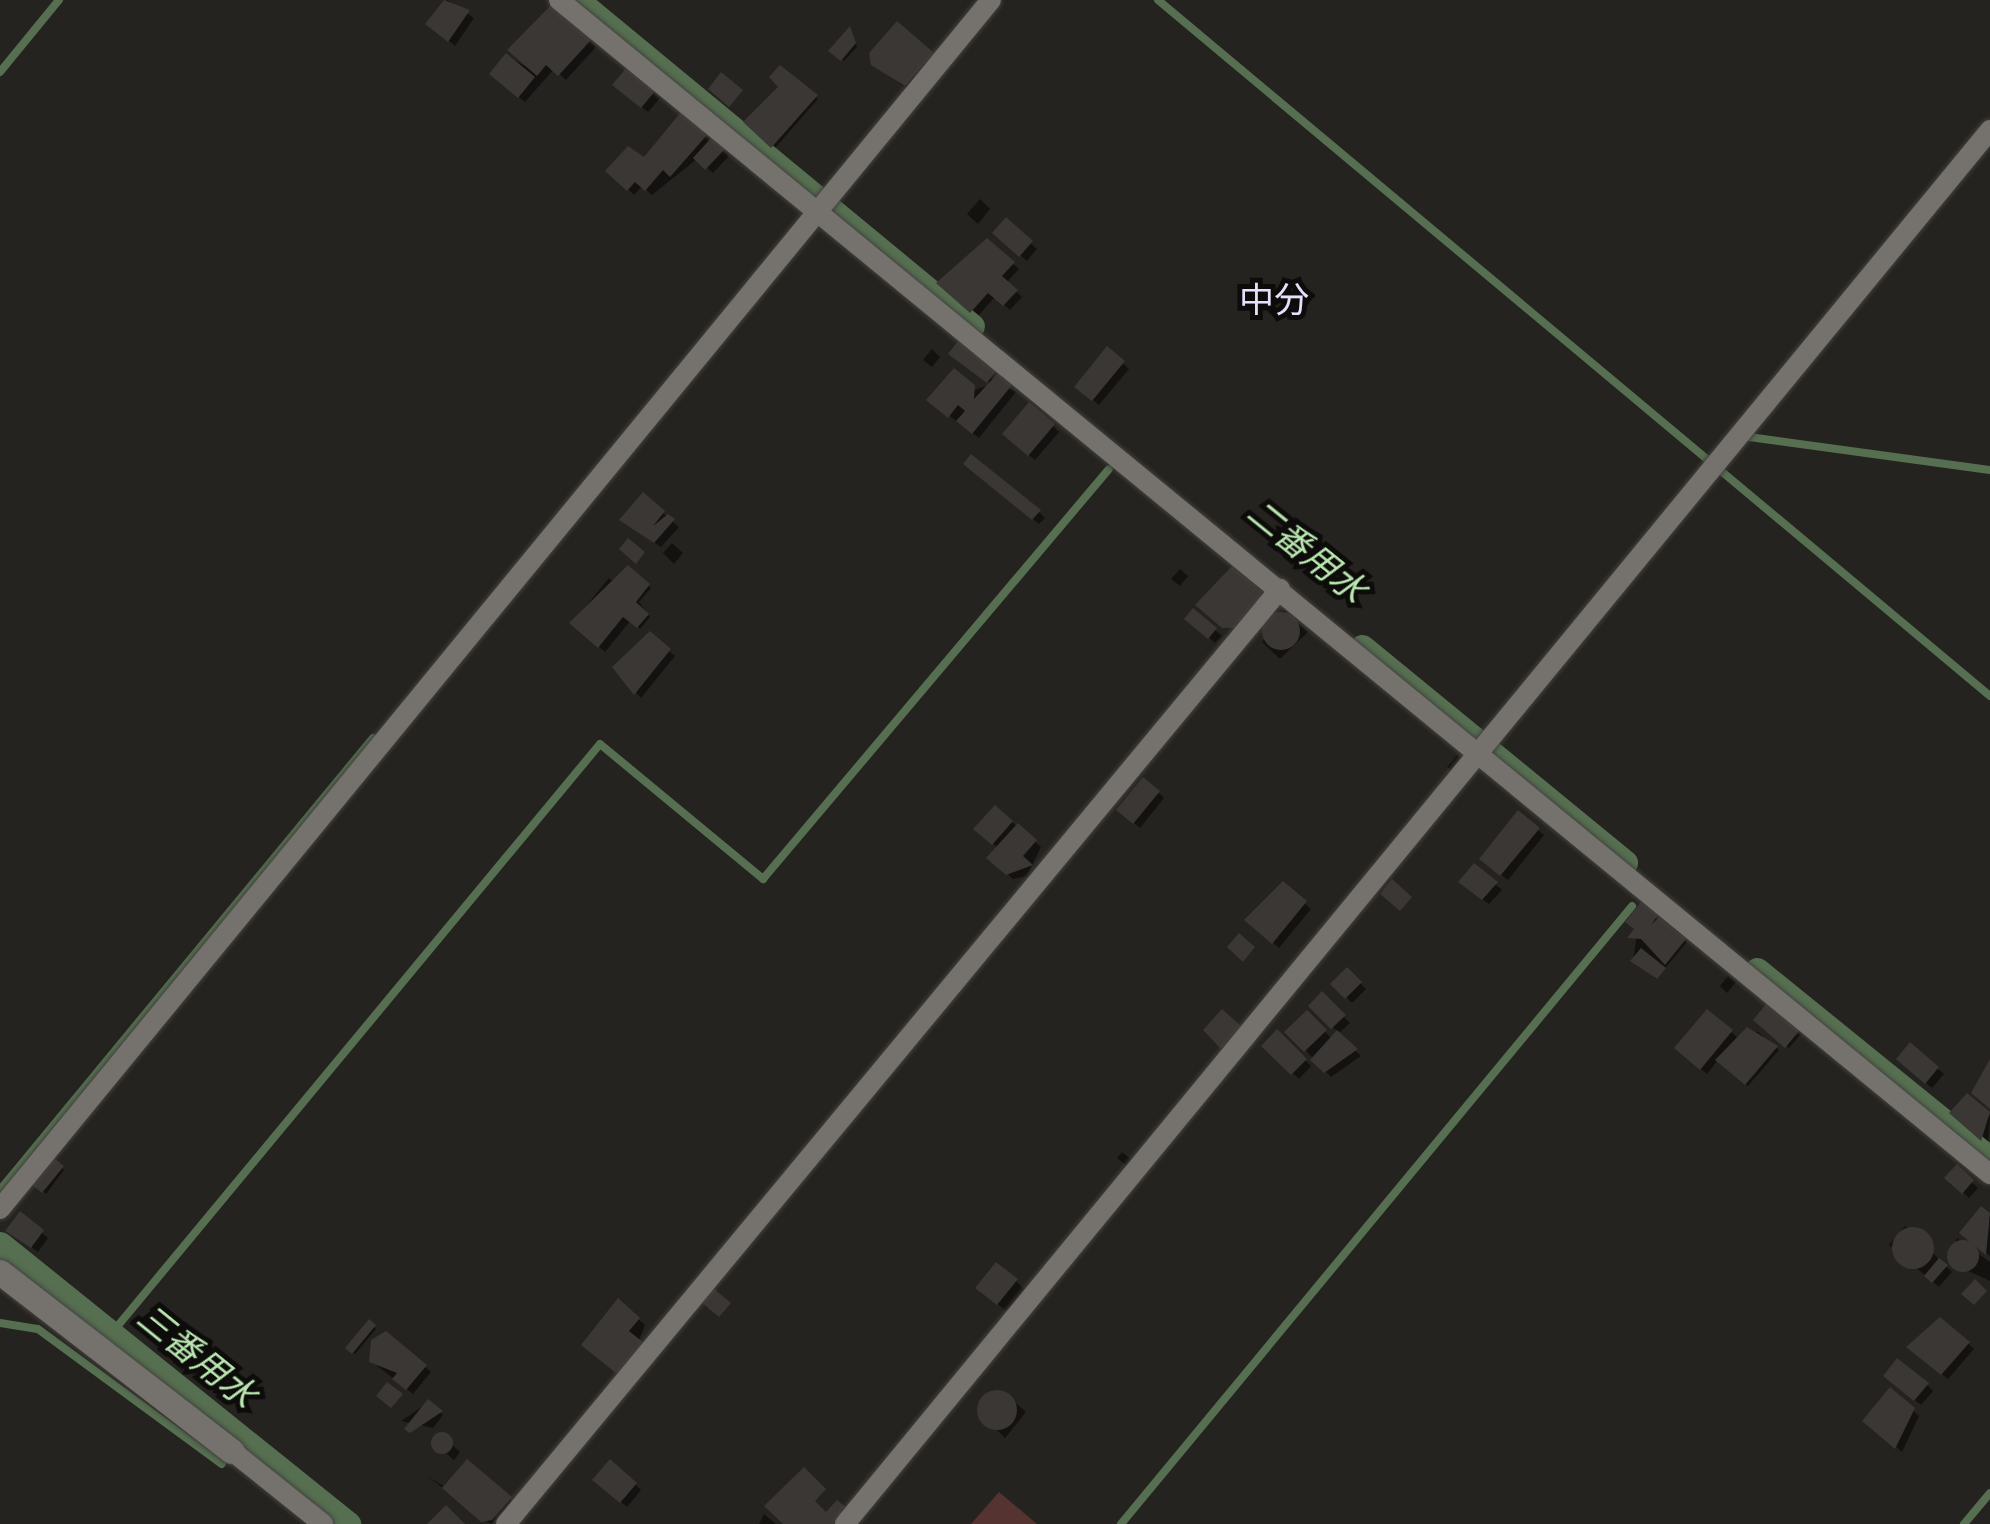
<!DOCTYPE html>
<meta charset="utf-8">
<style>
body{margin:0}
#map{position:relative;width:1990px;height:1524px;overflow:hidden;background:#25231f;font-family:"Source Sans 3","Noto Sans JP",sans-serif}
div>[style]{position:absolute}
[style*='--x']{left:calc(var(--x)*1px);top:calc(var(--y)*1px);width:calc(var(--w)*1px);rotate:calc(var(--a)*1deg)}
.green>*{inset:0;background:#553330}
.shadow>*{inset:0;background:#0007}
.stream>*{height:8px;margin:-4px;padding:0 4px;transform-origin:4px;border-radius:4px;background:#556f50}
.canal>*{height:25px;margin:-12.5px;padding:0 12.5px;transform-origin:12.5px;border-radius:12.5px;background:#556f50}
.building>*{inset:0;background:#3b3735}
.round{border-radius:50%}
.roads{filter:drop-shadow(0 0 2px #42413e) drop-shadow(0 0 2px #42413e)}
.street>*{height:20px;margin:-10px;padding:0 10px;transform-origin:10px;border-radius:10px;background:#75726e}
.secondary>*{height:25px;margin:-12.5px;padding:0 12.5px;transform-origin:12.5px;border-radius:12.5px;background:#75726e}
span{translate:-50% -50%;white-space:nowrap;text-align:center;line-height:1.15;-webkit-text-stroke:10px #0d0c0b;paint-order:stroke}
.neighbourhood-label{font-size:35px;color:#e8dffc}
.water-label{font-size:35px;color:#bbe8b2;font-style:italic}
</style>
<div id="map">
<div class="green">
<div style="clip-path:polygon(999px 1492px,1037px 1524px,971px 1524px)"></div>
</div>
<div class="shadow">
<div style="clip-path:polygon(447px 0,474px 18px,455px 46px,428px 23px)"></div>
<div style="clip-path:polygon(552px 7px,596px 47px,566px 80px,554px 69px,525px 102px,498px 80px,507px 56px,532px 70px)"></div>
<div style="clip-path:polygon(851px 31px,857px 47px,844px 61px,832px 51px)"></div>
<div style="clip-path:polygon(932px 55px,945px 68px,919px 97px,873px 64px)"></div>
<div style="clip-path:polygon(780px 68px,818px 99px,775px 148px,747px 122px,781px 87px)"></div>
<div style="clip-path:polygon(621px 90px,654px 92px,660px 98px,648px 112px)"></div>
<div style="clip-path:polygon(682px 115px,729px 156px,713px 173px,697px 159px,652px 195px,642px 186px,634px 195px,609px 171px,645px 160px)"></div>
<div style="clip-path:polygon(980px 199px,990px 209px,978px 224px,967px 214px)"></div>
<div style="clip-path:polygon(1006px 221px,1037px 249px,1027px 261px,995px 233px)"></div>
<div style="clip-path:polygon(987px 242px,1019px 269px,1006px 283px,1022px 297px,1010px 310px,995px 297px,977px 317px,940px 283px)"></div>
<div style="clip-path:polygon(932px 349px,940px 357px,932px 367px,923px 360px)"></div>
<div style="clip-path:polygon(1108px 350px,1129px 369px,1099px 405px,1083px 392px)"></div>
<div style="clip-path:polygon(957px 359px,1016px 392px,979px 438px,935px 405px,991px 384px)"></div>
<div style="clip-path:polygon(1053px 426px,1059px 432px,1035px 460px,1011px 440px)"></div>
<div style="clip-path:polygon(972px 470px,1039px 512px,1045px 518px,1039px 524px)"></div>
<div style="clip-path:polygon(643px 496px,679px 527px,661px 547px,628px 525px)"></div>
<div style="clip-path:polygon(672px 543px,683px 553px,674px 564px,663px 553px)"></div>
<div style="clip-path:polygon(628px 569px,651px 588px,639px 602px,650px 617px,640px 629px,631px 620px,605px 652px,572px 623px,609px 578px,624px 590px)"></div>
<div style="clip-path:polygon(1180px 569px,1188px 576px,1180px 586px,1171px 579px)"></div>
<div style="clip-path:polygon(1284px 610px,1308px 632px,1280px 659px,1262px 642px)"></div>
<div style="clip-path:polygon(1193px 611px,1222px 636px,1215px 643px,1193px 624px)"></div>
<div style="clip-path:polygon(669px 651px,675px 656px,641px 698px,615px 667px)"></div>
<div style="clip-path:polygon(1457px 755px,1464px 761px,1454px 773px,1447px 767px)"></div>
<div style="clip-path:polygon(1159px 793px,1164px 798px,1140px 828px,1125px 816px)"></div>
<div style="clip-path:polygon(995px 808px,1041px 847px,1027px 876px,1013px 879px,990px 858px,998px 848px,977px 829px)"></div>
<div style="clip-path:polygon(1538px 830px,1544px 835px,1508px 880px,1488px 864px)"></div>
<div style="clip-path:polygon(1474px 867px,1502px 890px,1489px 904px,1467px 888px)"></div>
<div style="clip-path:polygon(1283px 884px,1311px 909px,1279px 948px,1253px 925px)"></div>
<div style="clip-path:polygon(1641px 906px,1687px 942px,1656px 979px,1633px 961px)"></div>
<div style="clip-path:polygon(1347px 970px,1366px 989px,1352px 1003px,1333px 984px)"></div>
<div style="clip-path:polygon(1728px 976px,1736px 982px,1727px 993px,1720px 986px)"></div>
<div style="clip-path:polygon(1322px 995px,1350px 1023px,1338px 1034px,1361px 1056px,1331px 1077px,1288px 1032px,1307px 1014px,1332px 1039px,1338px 1032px,1312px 1006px)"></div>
<div style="clip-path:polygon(1768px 1005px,1801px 1034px,1789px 1048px,1756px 1019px)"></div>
<div style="clip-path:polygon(1757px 1031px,1779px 1050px,1748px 1086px,1718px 1060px,1707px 1074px,1683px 1054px,1731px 1032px,1737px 1037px,1723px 1058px)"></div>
<div style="clip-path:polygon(1277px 1033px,1311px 1066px,1299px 1079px,1265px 1046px)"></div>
<div style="clip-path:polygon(1910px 1046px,1944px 1074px,1932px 1088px,1905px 1065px)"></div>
<div style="clip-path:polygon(1967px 1096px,1990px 1116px,1988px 1145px,1958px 1119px)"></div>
<div style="clip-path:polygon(1122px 1152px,1134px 1162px,1129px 1168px,1117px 1158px)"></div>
<div style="clip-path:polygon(54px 1161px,64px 1170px,46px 1194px,36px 1185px)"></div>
<div style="clip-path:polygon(1957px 1168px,1978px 1188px,1969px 1198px,1948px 1178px)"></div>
<div style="clip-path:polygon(1982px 1209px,1990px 1217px,1990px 1256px,1968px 1238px)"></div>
<div style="clip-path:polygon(20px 1215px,48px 1238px,38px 1252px,8px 1231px)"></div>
<div style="clip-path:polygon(1905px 1226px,1952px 1272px,1939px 1287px,1889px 1245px)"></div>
<div style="clip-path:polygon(1957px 1238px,1990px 1262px,1990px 1281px,1951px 1263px)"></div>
<div style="clip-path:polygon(1016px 1281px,1029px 1294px,1012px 1316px,978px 1288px)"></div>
<div style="clip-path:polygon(618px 1301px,645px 1325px,624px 1378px,590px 1350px)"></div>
<div style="clip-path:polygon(369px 1322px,376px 1329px,355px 1354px,348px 1348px)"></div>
<div style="clip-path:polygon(386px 1334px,431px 1372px,413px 1394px,371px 1361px)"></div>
<div style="clip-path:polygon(1968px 1343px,1974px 1349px,1948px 1379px,1915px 1352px)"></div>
<div style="clip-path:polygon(1892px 1382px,1927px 1385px,1933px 1391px,1921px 1405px)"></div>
<div style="clip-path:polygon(1002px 1391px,1026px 1412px,1005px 1438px,977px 1410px)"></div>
<div style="clip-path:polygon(1891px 1391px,1919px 1416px,1902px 1452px,1871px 1426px)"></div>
<div style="clip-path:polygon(429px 1402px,443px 1415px,433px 1428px,401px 1421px)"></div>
<div style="clip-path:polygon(439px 1433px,460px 1452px,454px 1460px,432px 1441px)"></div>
<div style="clip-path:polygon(468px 1462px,515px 1504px,491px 1524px,427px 1476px,445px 1487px)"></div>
<div style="clip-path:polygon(636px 1485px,641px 1490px,627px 1507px,602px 1486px)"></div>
<div style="clip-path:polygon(764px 1514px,776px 1524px,759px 1524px)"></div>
</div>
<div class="stream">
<div style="--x:1158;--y:0;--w:1085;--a:39.91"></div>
<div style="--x:0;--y:72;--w:93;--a:-50.7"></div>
<div style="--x:1749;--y:437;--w:243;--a:7.8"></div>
<div style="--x:0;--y:1190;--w:586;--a:-50.47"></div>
<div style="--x:0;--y:1323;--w:38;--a:9"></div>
<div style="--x:38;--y:1329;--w:228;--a:36.3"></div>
<div style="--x:111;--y:1334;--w:766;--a:-50.35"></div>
<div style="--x:600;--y:744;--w:212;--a:39.6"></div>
<div style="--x:763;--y:879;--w:536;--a:-49.84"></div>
<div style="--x:1121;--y:1524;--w:802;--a:-50.41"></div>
<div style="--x:1964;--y:1524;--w:40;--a:-50"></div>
</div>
<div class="canal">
<div style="--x:577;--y:0;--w:512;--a:39.53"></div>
<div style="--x:1362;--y:647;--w:340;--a:39.3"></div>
<div style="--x:1757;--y:970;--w:300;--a:39"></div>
<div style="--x:0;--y:1244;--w:447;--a:38.8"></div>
</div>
<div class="building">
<div style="clip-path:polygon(444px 0,470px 10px,448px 42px,425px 24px)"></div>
<div style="clip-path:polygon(552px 4px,592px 39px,558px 76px,546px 65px,537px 76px,507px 50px)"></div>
<div style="clip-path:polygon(897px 21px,934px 53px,905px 86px,871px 65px,869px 53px)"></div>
<div style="clip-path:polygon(850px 26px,856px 43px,841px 61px,828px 51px)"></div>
<div style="clip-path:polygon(506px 53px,535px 77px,518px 98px,489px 74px)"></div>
<div style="clip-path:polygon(780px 65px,818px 95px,771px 148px,743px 122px,778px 87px,769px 77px)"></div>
<div style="clip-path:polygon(627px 67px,656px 90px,641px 108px,612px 85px)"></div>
<div style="clip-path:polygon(721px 72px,743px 90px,729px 107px,708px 89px)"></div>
<div style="clip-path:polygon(681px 112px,707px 135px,670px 177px,663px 170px,645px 191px,635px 182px,627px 191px,605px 171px,628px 146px,644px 157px)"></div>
<div style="clip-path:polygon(712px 137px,725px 149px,705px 170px,693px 158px)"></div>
<div style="clip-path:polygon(1006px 217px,1033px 241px,1019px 257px,992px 233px)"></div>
<div style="clip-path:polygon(987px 238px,1015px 262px,1002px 276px,1018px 290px,1003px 306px,988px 293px,970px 313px,936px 283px)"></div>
<div style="clip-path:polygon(958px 341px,996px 371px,987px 383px,948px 354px)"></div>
<div style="clip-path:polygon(1107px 346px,1125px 361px,1092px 401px,1074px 387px)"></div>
<div style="clip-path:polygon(954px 368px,975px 385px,974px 399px,998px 373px,1012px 385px,972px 434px,956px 421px,965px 411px,958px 405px,948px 418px,926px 400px)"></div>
<div style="clip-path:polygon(1029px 402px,1055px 424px,1028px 456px,1002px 434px)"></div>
<div style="clip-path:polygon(971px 454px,1041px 510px,1032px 520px,963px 464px)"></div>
<div style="clip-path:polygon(643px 492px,665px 511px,653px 526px,668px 514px,675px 519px,654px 543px,619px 520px)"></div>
<div style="clip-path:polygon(628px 538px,645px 552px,636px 564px,619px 549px)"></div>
<div style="clip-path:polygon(628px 565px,650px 584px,636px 602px,649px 614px,637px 628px,623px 617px,598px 648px,569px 623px)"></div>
<div style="clip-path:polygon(1232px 566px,1265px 594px,1235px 628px,1222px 628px,1195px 605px)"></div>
<div style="clip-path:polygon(1193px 608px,1217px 628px,1208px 639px,1184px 619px)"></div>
<div class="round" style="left:1262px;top:612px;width:38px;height:38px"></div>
<div style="clip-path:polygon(650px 631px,671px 649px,634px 695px,612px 667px)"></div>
<div style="clip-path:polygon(1143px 777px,1160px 791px,1133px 824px,1116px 810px)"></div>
<div style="clip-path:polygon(995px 805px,1013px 821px,992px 845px,973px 829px)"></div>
<div style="clip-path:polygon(1518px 810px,1540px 828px,1500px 876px,1479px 859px)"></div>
<div style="clip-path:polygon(1018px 823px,1037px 840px,1023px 856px,1033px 865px,1006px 875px,986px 858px)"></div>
<div style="clip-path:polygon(1474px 863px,1498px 882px,1482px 900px,1458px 882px)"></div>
<div style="clip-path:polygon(1392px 879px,1412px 897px,1400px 911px,1380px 894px)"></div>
<div style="clip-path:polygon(1283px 881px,1307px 901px,1272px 944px,1244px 920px)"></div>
<div style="clip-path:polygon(1641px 902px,1658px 915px,1651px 925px,1659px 917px,1686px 939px,1665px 965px,1641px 939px,1627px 938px,1634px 929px,1625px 922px)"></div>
<div style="clip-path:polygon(1239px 933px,1255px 947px,1243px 962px,1227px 947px)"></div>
<div style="clip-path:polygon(1641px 948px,1666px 968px,1657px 979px,1630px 961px)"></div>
<div style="clip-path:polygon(1347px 967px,1362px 982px,1345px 999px,1330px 984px)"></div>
<div style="clip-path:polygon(1322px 991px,1346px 1015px,1331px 1029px,1308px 1006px)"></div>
<div style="clip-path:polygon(1768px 1002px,1800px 1030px,1785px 1048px,1753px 1020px)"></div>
<div style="clip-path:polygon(1222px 1009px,1241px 1026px,1221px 1049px,1203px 1030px)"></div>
<div style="clip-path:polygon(1707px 1009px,1733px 1030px,1700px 1070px,1674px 1048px)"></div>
<div style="clip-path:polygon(1307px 1010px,1327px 1030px,1304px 1052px,1284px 1032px)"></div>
<div style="clip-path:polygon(1747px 1027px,1778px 1046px,1745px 1085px,1715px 1060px)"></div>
<div style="clip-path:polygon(1277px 1029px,1307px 1059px,1291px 1075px,1261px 1046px)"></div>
<div style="clip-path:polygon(1337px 1030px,1358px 1049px,1324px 1073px,1310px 1060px)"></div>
<div style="clip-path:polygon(1910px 1042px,1939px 1067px,1925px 1084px,1896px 1059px)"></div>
<div style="clip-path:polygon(1990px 1059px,1990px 1109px,1971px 1093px)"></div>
<div style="clip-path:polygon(1967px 1093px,1990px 1112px,1981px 1141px,1949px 1113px)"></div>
<div style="clip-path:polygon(54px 1158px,64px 1166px,42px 1193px,32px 1185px)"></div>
<div style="clip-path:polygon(1957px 1164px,1974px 1180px,1962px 1194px,1944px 1178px)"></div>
<div style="clip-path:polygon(1981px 1206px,1990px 1213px,1986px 1255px,1959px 1233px)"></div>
<div style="clip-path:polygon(20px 1211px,44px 1230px,31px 1248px,5px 1231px)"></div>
<div class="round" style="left:1892px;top:1227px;width:42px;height:42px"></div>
<div class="round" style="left:1947px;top:1240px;width:32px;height:32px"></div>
<div style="clip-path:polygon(1939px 1258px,1948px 1265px,1932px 1283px,1924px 1276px)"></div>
<div style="clip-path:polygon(996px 1262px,1018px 1279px,997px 1305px,975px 1288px)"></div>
<div style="clip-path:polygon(1975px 1279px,1987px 1291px,1974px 1305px,1961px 1294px)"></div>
<div style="clip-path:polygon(713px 1288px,731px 1303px,719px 1317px,701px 1302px)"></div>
<div style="clip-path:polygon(618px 1298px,640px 1318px,629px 1331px,644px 1343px,617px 1374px,581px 1345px)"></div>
<div style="clip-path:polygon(1940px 1317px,1970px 1342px,1941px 1375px,1906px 1347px)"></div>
<div style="clip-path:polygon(369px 1319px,376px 1325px,352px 1354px,345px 1348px)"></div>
<div style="clip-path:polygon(386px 1331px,427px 1365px,406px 1390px,392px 1379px,397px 1373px,369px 1362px,371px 1340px)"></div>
<div style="clip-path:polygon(1897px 1358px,1929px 1383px,1914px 1401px,1883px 1376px)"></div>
<div style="clip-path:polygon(387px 1382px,403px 1394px,391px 1408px,376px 1396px)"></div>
<div style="clip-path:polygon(1890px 1387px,1915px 1408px,1895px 1449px,1862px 1421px)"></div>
<div class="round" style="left:977px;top:1390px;width:40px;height:40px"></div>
<div style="clip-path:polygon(428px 1399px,443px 1411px,410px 1433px,404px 1429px)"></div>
<div class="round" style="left:431px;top:1432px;width:22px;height:22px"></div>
<div style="clip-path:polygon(467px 1459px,512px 1497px,492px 1520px,481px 1522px,442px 1488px)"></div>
<div style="clip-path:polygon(610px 1459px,637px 1483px,620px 1503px,592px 1480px)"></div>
<div style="clip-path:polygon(804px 1467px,826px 1489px,815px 1501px,826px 1512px,837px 1500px,847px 1508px,833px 1524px,783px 1524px,764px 1506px)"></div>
<div style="clip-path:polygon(446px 1505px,465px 1524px,427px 1524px)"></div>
</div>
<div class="roads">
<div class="street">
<div style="--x:559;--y:0;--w:1851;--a:39.37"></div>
<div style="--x:0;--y:1209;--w:1563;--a:-50.66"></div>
<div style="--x:232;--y:1451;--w:117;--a:38.7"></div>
<div style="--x:506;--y:1524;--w:1214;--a:-50.38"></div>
<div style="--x:845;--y:1524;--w:1804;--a:-50.6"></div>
</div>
<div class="secondary">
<div style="--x:0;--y:1272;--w:293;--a:37.7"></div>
</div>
</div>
<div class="neighbourhood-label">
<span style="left:1274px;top:301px">中分</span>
</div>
<div class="water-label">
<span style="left:1306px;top:552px;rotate:39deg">二番用水</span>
<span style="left:196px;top:1357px;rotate:39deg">三番用水</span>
</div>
</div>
